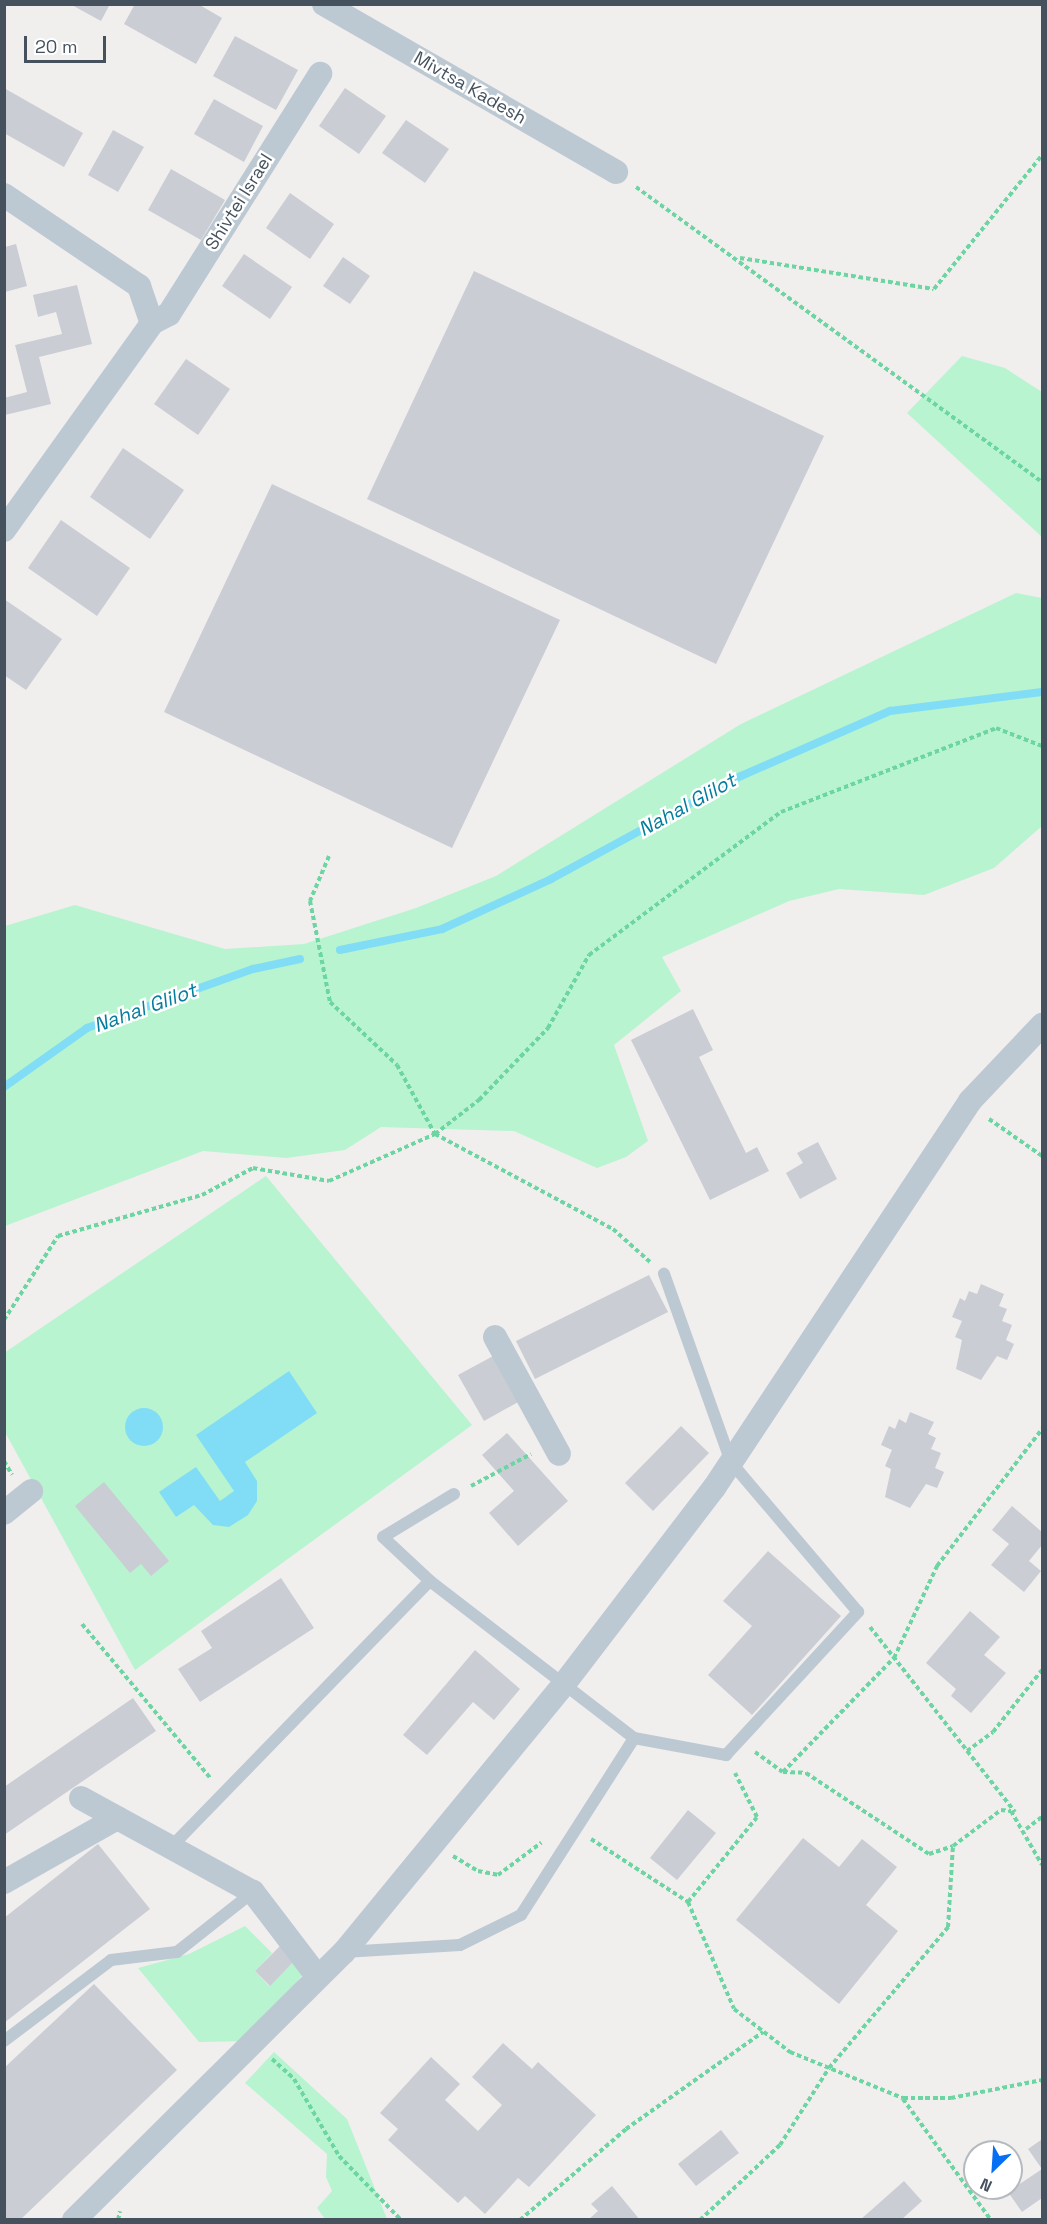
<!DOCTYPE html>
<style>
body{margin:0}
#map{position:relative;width:1047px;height:2224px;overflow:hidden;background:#f1eeee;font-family:"Space Grotesk",sans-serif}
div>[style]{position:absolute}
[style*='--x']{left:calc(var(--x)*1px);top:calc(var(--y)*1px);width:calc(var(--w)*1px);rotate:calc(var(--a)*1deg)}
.green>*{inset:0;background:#b8f4cf}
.water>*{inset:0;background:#81ddf5}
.round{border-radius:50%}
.stream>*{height:8px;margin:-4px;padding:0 4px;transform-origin:4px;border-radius:4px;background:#81ddf5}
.building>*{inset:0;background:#cacdd4}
.path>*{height:4px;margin-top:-2px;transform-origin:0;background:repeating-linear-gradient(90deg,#6cd5a1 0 4.5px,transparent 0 7.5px)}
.lane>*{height:12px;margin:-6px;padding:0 6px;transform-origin:6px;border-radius:6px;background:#bdc9d2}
.street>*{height:24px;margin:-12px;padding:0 12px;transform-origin:12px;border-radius:12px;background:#bdc9d2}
span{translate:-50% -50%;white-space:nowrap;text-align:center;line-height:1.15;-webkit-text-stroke:5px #fff;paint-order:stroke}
.street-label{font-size:18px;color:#45525e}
.water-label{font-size:20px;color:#037d9d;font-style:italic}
.frame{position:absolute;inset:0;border:6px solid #45525e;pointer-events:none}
.north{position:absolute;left:963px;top:2140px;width:60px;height:60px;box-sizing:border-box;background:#fff;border:2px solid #b5babf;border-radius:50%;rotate:205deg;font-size:16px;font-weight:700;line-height:24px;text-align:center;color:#45525e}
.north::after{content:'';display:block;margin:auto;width:21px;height:27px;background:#066ff3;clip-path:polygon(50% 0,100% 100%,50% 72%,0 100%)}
.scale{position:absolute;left:24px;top:36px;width:82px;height:27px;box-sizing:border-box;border:3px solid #45525e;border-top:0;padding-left:8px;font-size:18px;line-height:21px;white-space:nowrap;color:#45525e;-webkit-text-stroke:4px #fff;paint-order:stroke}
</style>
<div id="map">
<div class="green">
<div style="clip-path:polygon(962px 356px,1005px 368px,1042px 392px,1042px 537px,907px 413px)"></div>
<div style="clip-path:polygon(1016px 593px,1042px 598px,1042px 826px,994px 868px,924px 895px,839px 889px,789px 901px,662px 957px,681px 991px,614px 1045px,648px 1141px,626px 1157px,597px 1168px,514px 1131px,381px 1127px,345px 1150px,286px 1158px,203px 1151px,5px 1226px,5px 926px,75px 905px,225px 949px,304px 944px,416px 908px,496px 876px,741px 724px)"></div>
<div style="clip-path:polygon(266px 1176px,472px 1425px,135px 1670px,5px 1432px,4px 1353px)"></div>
<div style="clip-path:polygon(245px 1926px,272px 1953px,255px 1971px,269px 1986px,299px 1956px,303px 1974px,252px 2041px,199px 2042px,138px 1968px,189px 1954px)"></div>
<div style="clip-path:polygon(274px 2052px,347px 2119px,387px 2219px,325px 2219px,317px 2208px,332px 2191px,326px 2177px,327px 2154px,245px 2083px)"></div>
</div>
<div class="water">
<div style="clip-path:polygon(289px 1371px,317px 1413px,245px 1462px,257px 1481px,257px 1501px,248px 1515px,229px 1527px,213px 1525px,194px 1505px,176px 1517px,159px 1492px,196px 1467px,220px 1501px,234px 1491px,196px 1435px)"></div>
<div class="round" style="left:125px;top:1408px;width:38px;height:38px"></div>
</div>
<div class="stream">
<div style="--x:340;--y:950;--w:104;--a:-11.6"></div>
<div style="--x:442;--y:929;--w:120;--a:-24.6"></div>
<div style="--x:551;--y:879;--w:216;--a:-28.5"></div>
<div style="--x:741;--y:776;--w:163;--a:-23.6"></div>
<div style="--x:890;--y:711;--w:153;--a:-7.1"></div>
<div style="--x:4;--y:1087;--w:102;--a:-35.4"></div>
<div style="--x:87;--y:1028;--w:176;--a:-19.6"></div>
<div style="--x:253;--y:969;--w:48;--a:-12"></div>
</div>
<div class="building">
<div style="clip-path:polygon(70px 4px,110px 4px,101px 21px)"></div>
<div style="clip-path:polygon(135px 4px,198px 4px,222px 18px,196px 64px,124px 24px)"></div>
<div style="clip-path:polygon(235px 36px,298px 70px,276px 110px,213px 76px)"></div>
<div style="clip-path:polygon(4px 88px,83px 133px,64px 167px,4px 133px)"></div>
<div style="clip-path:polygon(345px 88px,386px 116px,359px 154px,319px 126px)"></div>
<div style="clip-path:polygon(214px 99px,263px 126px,244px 162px,194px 134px)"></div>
<div style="clip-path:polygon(406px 120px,449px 149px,425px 183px,382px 153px)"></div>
<div style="clip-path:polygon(113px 130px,144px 147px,118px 192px,88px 175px)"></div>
<div style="clip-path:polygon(171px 169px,225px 200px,201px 240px,148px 210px)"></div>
<div style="clip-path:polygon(290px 193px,334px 224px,310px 259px,266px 228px)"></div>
<div style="clip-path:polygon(16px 244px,27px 286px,5px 292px,5px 247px)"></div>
<div style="clip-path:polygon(244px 254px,292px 287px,270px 319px,222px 286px)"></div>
<div style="clip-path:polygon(343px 257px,370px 276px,350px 304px,323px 286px)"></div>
<div style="clip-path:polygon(474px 271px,824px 436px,716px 664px,367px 499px)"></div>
<div style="clip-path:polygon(77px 285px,92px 344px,39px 357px,51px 404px,5px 415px,4px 398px,27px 392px,15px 345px,62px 334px,56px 312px,38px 317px,33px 295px)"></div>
<div style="clip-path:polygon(186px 359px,230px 389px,198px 435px,154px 404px)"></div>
<div style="clip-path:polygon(123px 448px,184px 490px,150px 539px,90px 497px)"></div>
<div style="clip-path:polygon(272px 484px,560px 620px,452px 848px,164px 712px)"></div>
<div style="clip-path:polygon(61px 520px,130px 568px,97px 616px,28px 568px)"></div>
<div style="clip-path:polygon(4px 599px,62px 639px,26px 690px,4px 675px)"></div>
<div style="clip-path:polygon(693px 1009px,713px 1050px,699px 1057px,746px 1153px,757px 1147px,769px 1171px,710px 1200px,631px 1040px)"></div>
<div style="clip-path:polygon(818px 1142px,837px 1179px,800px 1199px,786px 1173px,803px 1163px,797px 1153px)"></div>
<div style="clip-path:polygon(649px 1275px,668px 1312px,535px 1379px,516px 1341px)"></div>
<div style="clip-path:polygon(981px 1284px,1004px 1294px,999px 1306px,1007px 1309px,1002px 1321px,1012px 1325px,1006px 1340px,1014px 1344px,1007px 1360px,997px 1356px,981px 1380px,956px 1369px,962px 1340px,955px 1337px,962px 1321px,952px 1317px,960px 1298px,965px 1301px,969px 1291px,977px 1294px)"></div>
<div style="clip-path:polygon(495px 1355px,520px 1401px,484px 1421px,458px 1375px)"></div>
<div style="clip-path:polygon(910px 1412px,934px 1422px,928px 1434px,936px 1438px,931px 1449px,941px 1453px,935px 1468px,944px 1472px,937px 1488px,926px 1484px,910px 1508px,885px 1497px,891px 1469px,885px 1466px,892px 1450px,881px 1445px,889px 1426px,895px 1429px,899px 1419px,906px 1423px)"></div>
<div style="clip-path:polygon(681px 1426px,709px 1453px,653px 1511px,625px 1483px)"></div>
<div style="clip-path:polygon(507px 1433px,568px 1501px,518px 1546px,489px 1513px,514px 1491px,482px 1455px)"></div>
<div style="clip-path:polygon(104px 1482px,169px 1561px,151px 1576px,141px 1564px,130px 1573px,75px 1506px)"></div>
<div style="clip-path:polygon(1012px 1506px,1042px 1532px,1042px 1545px,1029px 1561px,1041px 1571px,1024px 1592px,991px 1565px,1009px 1544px,992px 1530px)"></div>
<div style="clip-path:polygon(768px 1551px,841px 1616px,752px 1715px,708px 1675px,752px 1626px,723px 1601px)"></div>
<div style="clip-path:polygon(281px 1578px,314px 1628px,200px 1702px,178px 1669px,212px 1648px,201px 1631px)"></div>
<div style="clip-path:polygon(970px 1611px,1000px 1637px,984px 1655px,1006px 1673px,971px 1713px,951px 1696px,956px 1689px,926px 1663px)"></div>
<div style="clip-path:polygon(475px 1650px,520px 1689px,494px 1720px,473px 1702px,427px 1755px,403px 1735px)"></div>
<div style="clip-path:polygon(133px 1698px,156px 1731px,4px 1835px,4px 1787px)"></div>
<div style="clip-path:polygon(688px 1810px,716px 1833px,677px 1880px,650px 1858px)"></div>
<div style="clip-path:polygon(803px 1838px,839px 1867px,862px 1839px,897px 1867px,866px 1905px,898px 1931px,839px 2004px,736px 1920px)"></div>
<div style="clip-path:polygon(98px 1844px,150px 1909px,4px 2023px,4px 1918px)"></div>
<div style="clip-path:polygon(284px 1942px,299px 1956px,270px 1986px,255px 1971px)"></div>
<div style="clip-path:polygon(94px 1984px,177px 2070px,20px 2220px,4px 2220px,4px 2068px)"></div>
<div style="clip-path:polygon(503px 2043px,532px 2069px,538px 2062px,596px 2115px,529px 2187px,518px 2178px,485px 2214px,465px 2196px,458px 2203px,388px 2140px,398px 2129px,380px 2113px,431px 2057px,460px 2084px,445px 2100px,478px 2131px,502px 2105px,472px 2077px)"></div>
<div style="clip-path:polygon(721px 2130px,739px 2153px,696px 2186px,678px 2164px)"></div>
<div style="clip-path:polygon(1041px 2140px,1042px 2198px,1022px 2212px,1008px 2192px,1042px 2169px,1028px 2149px)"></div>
<div style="clip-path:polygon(904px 2181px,922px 2201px,901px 2220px,860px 2220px)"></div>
<div style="clip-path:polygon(612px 2186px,640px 2220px,588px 2220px,598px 2211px,591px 2204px)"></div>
</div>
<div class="path">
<div style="--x:636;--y:187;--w:502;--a:36"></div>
<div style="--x:740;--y:258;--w:196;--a:9.1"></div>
<div style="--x:934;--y:289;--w:172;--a:-51.1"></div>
<div style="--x:329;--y:856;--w:49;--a:112.9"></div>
<div style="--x:310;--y:901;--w:103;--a:78.8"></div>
<div style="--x:330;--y:1002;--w:92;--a:43.2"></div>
<div style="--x:397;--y:1065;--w:79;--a:61.2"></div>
<div style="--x:435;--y:1134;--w:202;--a:28.1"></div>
<div style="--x:613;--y:1229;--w:50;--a:41.7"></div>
<div style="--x:989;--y:1119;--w:65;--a:34.9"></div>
<div style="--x:4;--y:1320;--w:100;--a:-57.3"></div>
<div style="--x:58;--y:1236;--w:150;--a:-15.9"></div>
<div style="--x:202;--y:1195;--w:58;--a:-27.9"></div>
<div style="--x:253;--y:1168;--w:77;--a:9.7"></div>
<div style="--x:329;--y:1181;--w:116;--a:-23.9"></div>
<div style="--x:435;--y:1134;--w:56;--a:-37.7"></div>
<div style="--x:479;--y:1100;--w:100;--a:-46.2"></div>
<div style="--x:548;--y:1028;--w:84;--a:-60.7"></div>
<div style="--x:589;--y:955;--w:239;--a:-36.7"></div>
<div style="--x:781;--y:812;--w:231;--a:-21.3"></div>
<div style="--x:996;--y:728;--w:49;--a:21.4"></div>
<div style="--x:4;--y:1461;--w:16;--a:60"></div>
<div style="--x:471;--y:1486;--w:68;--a:-28.1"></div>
<div style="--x:82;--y:1624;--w:202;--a:50.2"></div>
<div style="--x:870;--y:1627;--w:235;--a:51.9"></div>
<div style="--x:967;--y:1751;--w:32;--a:-36"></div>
<div style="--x:993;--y:1732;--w:79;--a:-51.7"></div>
<div style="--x:755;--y:1752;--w:34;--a:36"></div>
<div style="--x:783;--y:1772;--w:23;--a:2"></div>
<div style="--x:806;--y:1773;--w:147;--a:33.4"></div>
<div style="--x:929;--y:1854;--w:25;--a:-18"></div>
<div style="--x:953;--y:1846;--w:60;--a:-36.9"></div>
<div style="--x:1001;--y:1810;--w:10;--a:6"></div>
<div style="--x:1011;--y:1811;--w:62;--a:60.1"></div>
<div style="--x:783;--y:1772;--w:159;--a:-45.8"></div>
<div style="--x:894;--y:1658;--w:102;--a:-64.9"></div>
<div style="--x:937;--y:1566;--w:173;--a:-52.5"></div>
<div style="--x:1026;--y:1829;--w:20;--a:-37"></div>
<div style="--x:591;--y:1839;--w:116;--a:33"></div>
<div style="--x:688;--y:1902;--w:116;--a:66.7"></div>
<div style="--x:734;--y:2009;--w:71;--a:37.5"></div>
<div style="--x:790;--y:2052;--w:122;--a:22.2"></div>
<div style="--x:903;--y:2098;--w:48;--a:0"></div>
<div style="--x:951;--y:2098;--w:93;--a:-11.2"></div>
<div style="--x:453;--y:1856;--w:29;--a:31"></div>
<div style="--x:478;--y:1871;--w:20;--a:11"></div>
<div style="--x:498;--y:1875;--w:54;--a:-36.7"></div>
<div style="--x:688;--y:1902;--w:109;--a:-50.9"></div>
<div style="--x:757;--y:1817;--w:49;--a:-116.6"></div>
<div style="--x:272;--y:2059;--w:30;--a:42"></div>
<div style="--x:294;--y:2079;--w:89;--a:59.7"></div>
<div style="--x:339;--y:2156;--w:89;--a:45.9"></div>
<div style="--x:903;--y:2099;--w:150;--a:54"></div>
<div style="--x:118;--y:2220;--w:9;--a:-77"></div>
<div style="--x:520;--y:2220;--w:140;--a:-40.6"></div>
<div style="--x:626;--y:2129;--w:168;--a:-35.3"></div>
<div style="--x:700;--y:2220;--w:110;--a:-43.2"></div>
<div style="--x:780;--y:2145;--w:91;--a:-57.5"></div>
<div style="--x:829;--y:2068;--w:185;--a:-49.8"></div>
<div style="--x:948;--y:1927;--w:81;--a:-86.5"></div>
</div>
<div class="lane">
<div style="--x:430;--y:1581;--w:64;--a:-136.9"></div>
<div style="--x:383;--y:1537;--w:83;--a:-31.2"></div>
<div style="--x:171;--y:1847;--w:371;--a:-45.8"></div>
<div style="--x:430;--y:1581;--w:257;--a:37.6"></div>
<div style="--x:634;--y:1738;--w:94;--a:10.5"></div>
<div style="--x:726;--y:1755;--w:195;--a:-47.3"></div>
<div style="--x:858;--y:1612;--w:197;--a:-130.3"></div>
<div style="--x:731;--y:1462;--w:200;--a:-109.6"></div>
<div style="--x:344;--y:1952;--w:116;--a:-3.5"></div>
<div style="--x:460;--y:1945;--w:68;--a:-26.2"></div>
<div style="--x:521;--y:1915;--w:210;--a:-57.4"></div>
<div style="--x:4;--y:2041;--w:134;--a:-37.1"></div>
<div style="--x:111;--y:1960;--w:66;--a:-6.9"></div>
<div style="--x:177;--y:1952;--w:97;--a:-38.3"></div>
</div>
<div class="street">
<div style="--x:324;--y:4;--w:337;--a:29.9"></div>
<div style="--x:4;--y:195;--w:163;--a:34"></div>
<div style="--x:139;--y:286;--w:39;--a:71"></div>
<div style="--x:4;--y:530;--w:254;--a:-54.4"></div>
<div style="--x:152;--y:323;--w:19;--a:-28"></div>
<div style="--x:169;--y:314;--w:284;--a:-57.8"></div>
<div style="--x:495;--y:1337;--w:133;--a:61.3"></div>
<div style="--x:4;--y:1513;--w:35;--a:-39"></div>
<div style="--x:81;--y:1798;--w:196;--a:28.7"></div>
<div style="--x:253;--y:1892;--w:106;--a:52.7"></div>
<div style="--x:4;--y:1882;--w:130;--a:-29.5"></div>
<div style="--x:74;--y:2220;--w:380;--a:-44.8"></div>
<div style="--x:344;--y:1952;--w:347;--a:-50.6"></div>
<div style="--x:564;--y:1684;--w:247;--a:-52.6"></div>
<div style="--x:714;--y:1488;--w:464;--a:-56.5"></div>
<div style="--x:970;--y:1101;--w:105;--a:-46.5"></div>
</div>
<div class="street-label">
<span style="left:470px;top:88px;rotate:30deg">Mivtsa Kadesh</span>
<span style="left:239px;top:202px;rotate:-58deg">Shivtei Israel</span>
</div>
<div class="water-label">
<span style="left:687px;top:805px;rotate:-29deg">Nahal Glilot</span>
<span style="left:145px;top:1008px;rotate:-20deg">Nahal Glilot</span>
</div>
<div class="frame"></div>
<div class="north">N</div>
<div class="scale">20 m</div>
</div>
